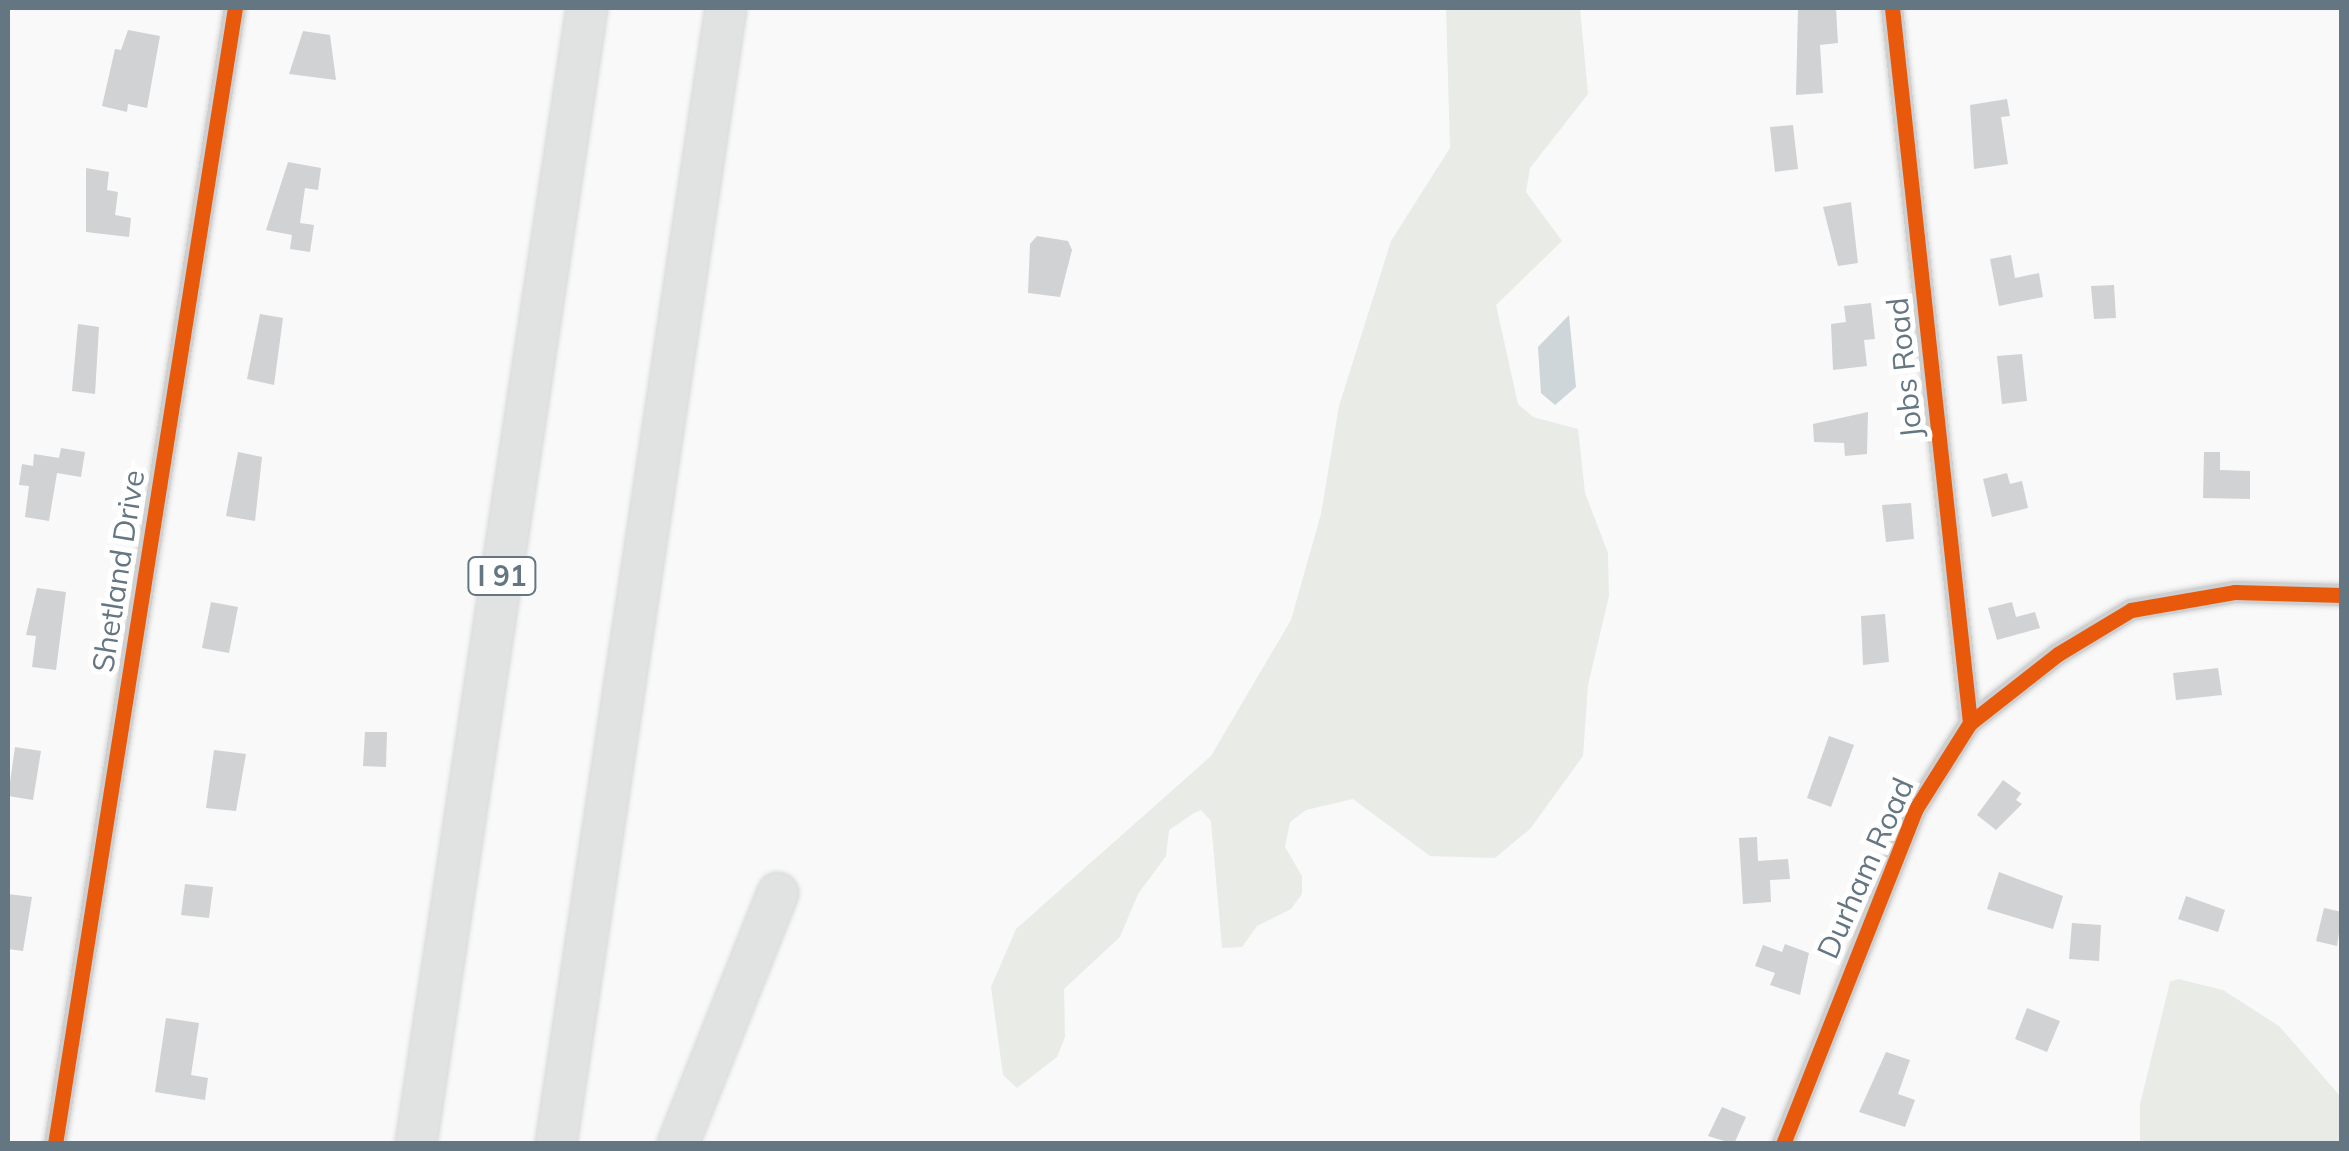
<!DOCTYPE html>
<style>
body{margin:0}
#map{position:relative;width:2349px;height:1151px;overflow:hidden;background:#f9f9f9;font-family:Mulish,sans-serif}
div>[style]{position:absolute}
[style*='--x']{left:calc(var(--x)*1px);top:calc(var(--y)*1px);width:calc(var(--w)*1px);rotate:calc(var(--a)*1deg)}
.green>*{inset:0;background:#e8ebe6}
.water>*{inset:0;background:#ced6d9}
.building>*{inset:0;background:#d0d2d3}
.roads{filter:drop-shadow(0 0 2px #d5d6d6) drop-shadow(0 0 2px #d5d6d6)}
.street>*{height:22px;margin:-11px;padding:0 11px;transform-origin:11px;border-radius:11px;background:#cecfd0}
.highway>*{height:40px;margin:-20px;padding:0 20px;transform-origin:20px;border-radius:20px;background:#e1e2e2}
.cycleway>*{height:15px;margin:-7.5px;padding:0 7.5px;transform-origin:7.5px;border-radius:7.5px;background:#e8590c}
span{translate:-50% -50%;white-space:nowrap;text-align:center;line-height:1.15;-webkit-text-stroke:10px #fff;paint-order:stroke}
.shield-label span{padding:2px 8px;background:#fff;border:2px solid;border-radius:8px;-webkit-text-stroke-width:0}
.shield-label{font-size:28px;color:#657683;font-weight:700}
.street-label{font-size:30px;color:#657683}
.frame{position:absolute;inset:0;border:10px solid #657683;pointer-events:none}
</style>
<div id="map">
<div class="green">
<div style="clip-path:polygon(1446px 8px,1580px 8px,1588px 94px,1530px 168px,1526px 192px,1562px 241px,1496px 305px,1518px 404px,1533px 417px,1578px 429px,1585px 493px,1608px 553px,1609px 596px,1588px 685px,1583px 756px,1530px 829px,1495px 858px,1430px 856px,1353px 799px,1306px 810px,1290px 822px,1285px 847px,1302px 876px,1302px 894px,1291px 909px,1257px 926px,1242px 947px,1222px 948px,1211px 821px,1201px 810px,1194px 813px,1169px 830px,1166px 856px,1138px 894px,1120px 937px,1064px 989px,1065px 1037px,1057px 1057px,1017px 1088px,1003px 1075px,991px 987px,1016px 929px,1211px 756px,1291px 620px,1321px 514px,1339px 406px,1391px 241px,1450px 148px)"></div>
<div style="clip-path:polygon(2178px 979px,2223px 990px,2279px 1026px,2341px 1097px,2341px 1143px,2140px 1143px,2140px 1104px,2170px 982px)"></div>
</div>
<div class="water">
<div style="clip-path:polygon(1569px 315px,1576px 387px,1555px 405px,1541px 393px,1538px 347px)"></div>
</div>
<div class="building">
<div style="clip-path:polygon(1798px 8px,1836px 8px,1838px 43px,1820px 45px,1823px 93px,1796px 95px)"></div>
<div style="clip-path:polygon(128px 30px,160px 36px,147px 108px,128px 104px,127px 112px,102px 106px,115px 49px,121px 50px)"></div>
<div style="clip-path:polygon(303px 31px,330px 35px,336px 80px,289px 74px)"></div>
<div style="clip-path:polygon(2007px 99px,2010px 116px,2001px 117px,2008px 164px,1974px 169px,1970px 105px)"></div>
<div style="clip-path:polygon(1793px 125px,1798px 169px,1775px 172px,1770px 127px)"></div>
<div style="clip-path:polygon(288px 162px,321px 168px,318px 190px,305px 188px,300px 223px,314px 225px,310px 252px,290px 249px,292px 235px,266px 230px)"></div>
<div style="clip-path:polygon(86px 168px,109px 172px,107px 190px,118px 192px,115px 215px,131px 218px,129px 237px,86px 232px)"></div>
<div style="clip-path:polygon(1851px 202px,1858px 263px,1838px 266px,1823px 207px)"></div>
<div style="clip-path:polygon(1037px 236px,1068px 241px,1072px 250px,1060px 297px,1028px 293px,1030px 244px)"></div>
<div style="clip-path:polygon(2011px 255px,2015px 278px,2039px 273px,2043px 297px,1999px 306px,1990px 259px)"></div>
<div style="clip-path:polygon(2114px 285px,2116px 318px,2094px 319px,2091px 286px)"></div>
<div style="clip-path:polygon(1871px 303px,1875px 339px,1864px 340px,1867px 366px,1833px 370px,1831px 324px,1846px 322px,1844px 306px)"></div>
<div style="clip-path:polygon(260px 314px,283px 318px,274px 385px,247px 379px)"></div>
<div style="clip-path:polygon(78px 324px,99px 327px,95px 394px,72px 391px)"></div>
<div style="clip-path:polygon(2022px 354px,2027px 401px,2002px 404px,1997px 356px)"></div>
<div style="clip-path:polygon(1868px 412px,1867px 454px,1845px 456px,1844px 443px,1814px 442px,1813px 424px)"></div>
<div style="clip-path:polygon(61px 448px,85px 452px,81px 477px,57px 473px,49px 521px,25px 517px,29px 486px,19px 485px,22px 464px,33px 466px,34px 454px,59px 458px)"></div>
<div style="clip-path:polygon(238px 452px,262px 457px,255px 521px,226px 516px)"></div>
<div style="clip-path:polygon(2204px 452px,2220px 452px,2220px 470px,2250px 471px,2250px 499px,2203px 498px)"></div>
<div style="clip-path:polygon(2007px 473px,2010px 484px,2022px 481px,2028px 508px,1992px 517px,1983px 479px)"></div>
<div style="clip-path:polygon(1911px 503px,1914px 539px,1886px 542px,1882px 505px)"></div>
<div style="clip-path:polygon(37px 588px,66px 592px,56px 670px,32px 667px,36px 636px,26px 635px)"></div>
<div style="clip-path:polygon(211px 602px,238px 607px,229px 653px,202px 648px)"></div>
<div style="clip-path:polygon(2012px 602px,2016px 617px,2035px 612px,2040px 628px,1997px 640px,1988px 608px)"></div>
<div style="clip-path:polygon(1885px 614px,1889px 662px,1863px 665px,1861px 616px)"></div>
<div style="clip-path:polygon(2218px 668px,2222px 695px,2176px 700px,2173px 673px)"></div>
<div style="clip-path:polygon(365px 732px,387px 732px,386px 767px,363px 766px)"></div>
<div style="clip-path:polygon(1829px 736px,1854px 745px,1831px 807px,1807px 798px)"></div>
<div style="clip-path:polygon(15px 747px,41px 751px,33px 800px,8px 796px)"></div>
<div style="clip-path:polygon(214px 750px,246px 754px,236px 811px,206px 808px)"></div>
<div style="clip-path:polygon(2003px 780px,2021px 793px,2016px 800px,2022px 804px,1996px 830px,1977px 815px)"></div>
<div style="clip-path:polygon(1757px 837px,1758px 861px,1788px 859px,1790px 879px,1770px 880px,1771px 902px,1743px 904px,1739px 838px)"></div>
<div style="clip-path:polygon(1999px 872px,2063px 896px,2053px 929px,1987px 909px)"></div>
<div style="clip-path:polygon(185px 884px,213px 887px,209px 918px,181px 915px)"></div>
<div style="clip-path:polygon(8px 894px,32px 897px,23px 951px,8px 949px)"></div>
<div style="clip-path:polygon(2186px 896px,2225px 910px,2218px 932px,2178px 919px)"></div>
<div style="clip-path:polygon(2324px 908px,2342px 912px,2337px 946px,2316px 941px)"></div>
<div style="clip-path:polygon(2072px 923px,2101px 925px,2099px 961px,2069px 959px)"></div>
<div style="clip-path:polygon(1785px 944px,1809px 953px,1800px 995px,1770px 985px,1775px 973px,1755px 966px,1763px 945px,1782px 952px)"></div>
<div style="clip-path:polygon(2027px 1008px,2060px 1021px,2047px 1052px,2015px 1039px)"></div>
<div style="clip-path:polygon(166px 1018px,199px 1023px,191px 1075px,208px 1078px,205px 1100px,155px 1092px)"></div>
<div style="clip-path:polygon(1886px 1052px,1910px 1060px,1898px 1094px,1915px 1100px,1905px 1127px,1859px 1112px)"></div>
<div style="clip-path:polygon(1722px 1107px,1746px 1117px,1734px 1144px,1708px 1136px)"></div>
</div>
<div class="roads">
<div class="street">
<div style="--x:1892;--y:8;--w:719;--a:83.77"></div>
<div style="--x:55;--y:1144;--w:1150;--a:-81"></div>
<div style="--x:1783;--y:1144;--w:359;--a:-68.4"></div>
<div style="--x:1915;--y:810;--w:103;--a:-57.7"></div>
<div style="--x:1970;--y:723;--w:112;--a:-38.1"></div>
<div style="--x:2058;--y:654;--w:85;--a:-31.1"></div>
<div style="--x:2131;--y:610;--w:106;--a:-9.8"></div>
<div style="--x:2235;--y:592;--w:107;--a:1.6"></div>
</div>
<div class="highway">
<div style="--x:416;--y:1144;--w:1149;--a:-81.44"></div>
<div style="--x:556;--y:1144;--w:1149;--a:-81.49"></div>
<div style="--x:678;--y:1144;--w:270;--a:-68.3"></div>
</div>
</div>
<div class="cycleway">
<div style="--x:1892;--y:8;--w:719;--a:83.77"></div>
<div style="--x:55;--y:1144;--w:1150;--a:-81"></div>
<div style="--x:1783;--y:1144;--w:359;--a:-68.4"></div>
<div style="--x:1915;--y:810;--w:103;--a:-57.7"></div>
<div style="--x:1970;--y:723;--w:112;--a:-38.1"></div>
<div style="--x:2058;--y:654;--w:85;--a:-31.1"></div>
<div style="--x:2131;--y:610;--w:106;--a:-9.8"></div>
<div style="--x:2235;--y:592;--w:107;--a:1.6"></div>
</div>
<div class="shield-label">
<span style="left:502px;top:576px">I 91</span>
</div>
<div class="street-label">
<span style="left:1904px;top:368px;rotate:-96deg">Jobs Road</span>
<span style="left:118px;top:571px;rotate:-81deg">Shetland Drive</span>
<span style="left:1865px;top:868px;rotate:-66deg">Durham Road</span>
</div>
<div class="frame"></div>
</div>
